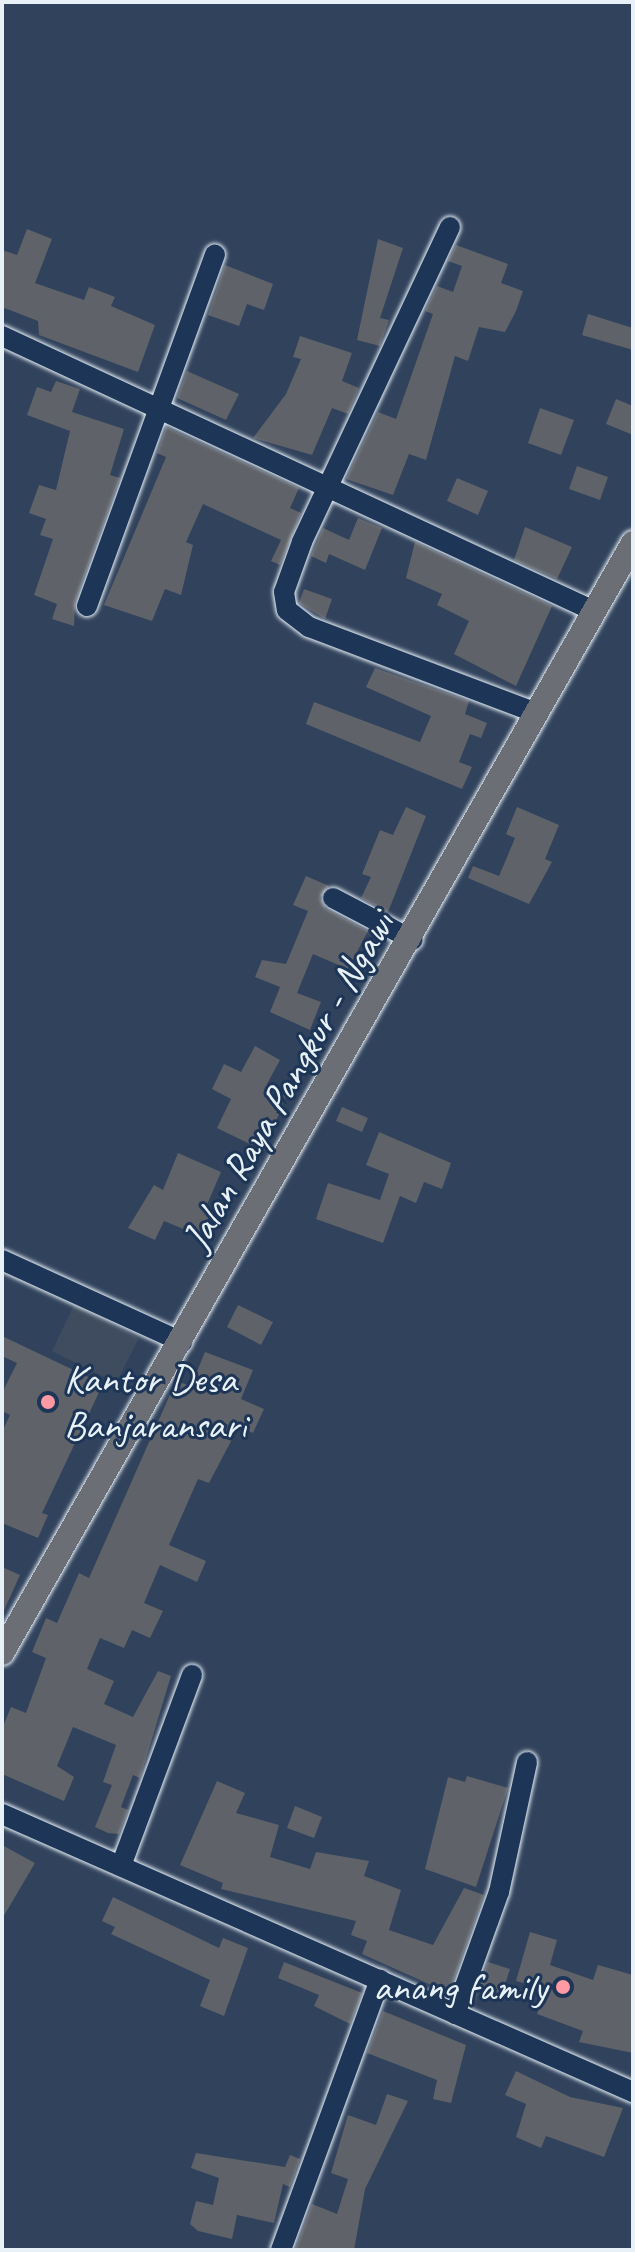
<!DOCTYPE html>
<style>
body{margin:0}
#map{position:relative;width:635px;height:2252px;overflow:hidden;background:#31425c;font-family:Caveat,sans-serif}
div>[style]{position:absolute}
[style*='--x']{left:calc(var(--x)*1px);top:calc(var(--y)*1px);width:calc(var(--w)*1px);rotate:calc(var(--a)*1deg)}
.built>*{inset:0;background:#3f4c60}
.building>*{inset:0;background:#5f6269}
.roads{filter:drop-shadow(0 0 2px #e8f1f8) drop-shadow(0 0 2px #e8f1f8)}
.minor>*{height:20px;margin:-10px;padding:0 10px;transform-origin:10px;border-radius:10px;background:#1d3557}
.major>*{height:24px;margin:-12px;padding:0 12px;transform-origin:12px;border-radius:12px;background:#6b6f75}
.dots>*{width:22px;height:22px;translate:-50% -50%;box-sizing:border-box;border:4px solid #1d3557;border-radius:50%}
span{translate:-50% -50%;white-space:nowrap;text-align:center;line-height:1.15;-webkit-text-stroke:6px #1d3557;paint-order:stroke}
.street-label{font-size:40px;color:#e8f1f8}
.poi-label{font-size:40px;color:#e8f1f8}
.left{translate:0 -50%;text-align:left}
.right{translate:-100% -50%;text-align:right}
.frame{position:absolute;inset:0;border:4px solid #e8f1f8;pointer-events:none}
</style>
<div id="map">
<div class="built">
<div style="clip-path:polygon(74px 1305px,139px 1338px,116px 1383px,52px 1351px)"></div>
</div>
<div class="building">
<div style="clip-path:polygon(27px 229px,52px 239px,35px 283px,84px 300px,89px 287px,115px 297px,111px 306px,155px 325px,138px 372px,39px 335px,38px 321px,2px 307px,2px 250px,17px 255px)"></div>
<div style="clip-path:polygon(378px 239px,403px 248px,380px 318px,389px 320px,380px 346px,357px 340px)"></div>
<div style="clip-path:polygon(456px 245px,508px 264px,501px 283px,523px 291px,516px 311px,505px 332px,479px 327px,468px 361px,455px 356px,426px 460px,409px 454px,393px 495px,346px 479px,378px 412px,396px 419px,433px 314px,425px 311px,437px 286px,453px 292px,462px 266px,448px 261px)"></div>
<div style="clip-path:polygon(225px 265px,273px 284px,264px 310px,247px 304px,239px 326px,208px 315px)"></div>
<div style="clip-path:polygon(588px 314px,633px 328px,633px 350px,582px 335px)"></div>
<div style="clip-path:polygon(300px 336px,352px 353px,342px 381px,359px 388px,348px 414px,332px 408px,312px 455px,253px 438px,286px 394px,301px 359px,293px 357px)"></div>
<div style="clip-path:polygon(187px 371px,239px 394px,226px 420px,177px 398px)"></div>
<div style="clip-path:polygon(56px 381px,80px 389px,72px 412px,124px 429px,110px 475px,120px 478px,75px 602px,74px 626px,52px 619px,57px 604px,34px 595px,53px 539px,40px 535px,46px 519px,29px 513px,39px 485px,56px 490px,70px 431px,27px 415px,37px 387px,51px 392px)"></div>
<div style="clip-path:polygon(616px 399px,633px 406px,633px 435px,606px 424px)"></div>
<div style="clip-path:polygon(540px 408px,574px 420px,561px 455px,528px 443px)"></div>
<div style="clip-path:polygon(166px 427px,299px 488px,290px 508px,301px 513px,280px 565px,271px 561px,281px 540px,203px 504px,186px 542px,193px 545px,181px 595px,165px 589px,152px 621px,104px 605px,166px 457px,157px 453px)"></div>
<div style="clip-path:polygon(577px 466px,608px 477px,600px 500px,569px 489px)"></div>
<div style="clip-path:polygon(457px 478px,488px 491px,478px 515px,447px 501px)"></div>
<div style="clip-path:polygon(358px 518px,382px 528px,365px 570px,329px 554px,326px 563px,311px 556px,323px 528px,349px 540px)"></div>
<div style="clip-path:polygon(525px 527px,572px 547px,557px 579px,514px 560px)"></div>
<div style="clip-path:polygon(415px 542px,552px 606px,516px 686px,454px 654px,469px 621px,437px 605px,442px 594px,406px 578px)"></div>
<div style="clip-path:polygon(304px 589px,332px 599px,325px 619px,299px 603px)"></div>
<div style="clip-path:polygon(375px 668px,469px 701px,465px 714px,487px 723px,481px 738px,470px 734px,459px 762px,472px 767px,462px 789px,306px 724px,314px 702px,420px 742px,431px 716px,366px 687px)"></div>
<div style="clip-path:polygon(406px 807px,426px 816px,388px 912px,361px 898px,371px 877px,362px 874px,380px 830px,393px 835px)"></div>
<div style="clip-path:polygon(517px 807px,559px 825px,545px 859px,552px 862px,529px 904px,468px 878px,473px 866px,499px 876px,515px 838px,506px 834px)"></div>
<div style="clip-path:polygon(306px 876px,329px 886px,320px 898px,326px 909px,368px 931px,348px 969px,313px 954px,297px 993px,321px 1002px,310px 1030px,270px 1012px,280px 987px,255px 977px,262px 960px,286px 964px,308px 911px,293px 905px)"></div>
<div style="clip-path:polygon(255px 1046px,280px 1060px,267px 1084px,287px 1094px,264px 1151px,217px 1128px,231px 1099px,212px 1089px,224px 1064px,241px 1072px)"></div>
<div style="clip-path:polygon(342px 1107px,368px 1118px,362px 1132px,336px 1121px)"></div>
<div style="clip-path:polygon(379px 1132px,451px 1163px,442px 1189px,424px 1182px,416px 1203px,400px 1196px,383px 1243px,316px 1219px,328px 1183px,380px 1200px,389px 1174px,366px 1165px)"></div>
<div style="clip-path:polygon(178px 1153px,221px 1172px,206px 1207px,216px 1212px,205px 1238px,164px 1221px,155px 1240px,128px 1228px,154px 1185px,163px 1190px)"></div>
<div style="clip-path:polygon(238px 1305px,273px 1322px,261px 1345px,227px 1327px)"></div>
<div style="clip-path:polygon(2px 1336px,103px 1384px,42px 1513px,48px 1515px,38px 1538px,2px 1523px,2px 1432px,10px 1415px,2px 1411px,2px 1393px,17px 1363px,2px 1356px)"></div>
<div style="clip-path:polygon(205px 1352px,253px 1370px,241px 1399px,264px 1409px,253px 1433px,239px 1426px,209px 1483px,198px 1479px,169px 1545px,206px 1561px,197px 1582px,160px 1565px,144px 1603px,163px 1611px,150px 1638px,132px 1630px,124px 1648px,100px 1638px,87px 1669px,114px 1681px,104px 1704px,133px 1717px,158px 1671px,171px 1676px,140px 1778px,133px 1775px,121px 1807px,128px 1810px,119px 1834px,108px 1833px,95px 1827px,112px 1785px,103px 1782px,116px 1745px,73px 1727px,57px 1766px,74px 1777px,64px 1801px,2px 1774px,2px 1729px,11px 1707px,26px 1713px,46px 1658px,32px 1652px,46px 1618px,57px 1623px,79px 1573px,89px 1578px,176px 1381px,191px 1386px)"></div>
<div style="clip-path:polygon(2px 1567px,20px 1575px,2px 1615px)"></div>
<div style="clip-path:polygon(467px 1776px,508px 1788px,476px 1887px,425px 1869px,448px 1777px,465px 1782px)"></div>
<div style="clip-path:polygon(217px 1781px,245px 1793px,236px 1813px,279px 1825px,270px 1857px,310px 1869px,316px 1852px,369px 1861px,364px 1876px,401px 1890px,389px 1930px,433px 1945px,464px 1888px,484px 1895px,449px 1993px,362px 1954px,367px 1941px,351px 1935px,356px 1921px,221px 1889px,223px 1883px,180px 1865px)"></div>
<div style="clip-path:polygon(295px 1806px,322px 1817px,314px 1838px,287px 1828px)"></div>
<div style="clip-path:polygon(2px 1845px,35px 1863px,2px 1919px)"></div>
<div style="clip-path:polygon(113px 1897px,219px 1948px,223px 1938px,248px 1948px,224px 2016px,200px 2006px,210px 1980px,111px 1934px,115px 1927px,102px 1921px)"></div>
<div style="clip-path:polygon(530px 1932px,557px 1940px,550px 1965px,593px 1980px,598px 1965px,633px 1975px,633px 2053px,579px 2042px,583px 2031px,537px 2014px,546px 1989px,516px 1981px)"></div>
<div style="clip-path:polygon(284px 1962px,362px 1993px,350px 2024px,314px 2006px,319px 1995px,278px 1978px)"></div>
<div style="clip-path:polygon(488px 1962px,510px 1969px,501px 1997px,478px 1989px)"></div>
<div style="clip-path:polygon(383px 2011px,466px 2045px,451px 2103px,433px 2099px,437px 2080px,367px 2053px)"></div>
<div style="clip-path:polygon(516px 2071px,570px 2097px,623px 2108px,604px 2157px,546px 2136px,541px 2148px,516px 2137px,526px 2104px,505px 2095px)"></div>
<div style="clip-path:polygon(387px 2094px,408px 2101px,365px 2189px,354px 2250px,295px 2250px,312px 2204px,337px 2214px,348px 2179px,331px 2173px,348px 2115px,376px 2125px)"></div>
<div style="clip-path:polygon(196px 2153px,285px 2167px,290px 2155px,300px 2159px,290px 2187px,283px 2184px,274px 2223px,237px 2215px,232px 2239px,198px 2231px,190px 2224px,196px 2201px,213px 2205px,219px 2178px,191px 2168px)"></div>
</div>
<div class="roads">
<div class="minor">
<div style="--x:450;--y:227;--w:348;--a:115.2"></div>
<div style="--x:302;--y:542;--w:53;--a:109.8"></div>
<div style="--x:284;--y:592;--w:18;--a:81"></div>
<div style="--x:287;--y:610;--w:28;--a:38"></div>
<div style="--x:309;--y:627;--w:244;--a:20.7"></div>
<div style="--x:2;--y:336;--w:653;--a:24.92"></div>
<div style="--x:87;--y:606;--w:374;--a:-70"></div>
<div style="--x:333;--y:898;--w:90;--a:27.7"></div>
<div style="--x:2;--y:1260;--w:198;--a:24.5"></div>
<div style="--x:2;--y:1814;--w:690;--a:23.78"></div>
<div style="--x:121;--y:1866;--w:204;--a:-69.6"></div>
<div style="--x:455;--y:2014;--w:130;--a:-70.2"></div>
<div style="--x:499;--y:1892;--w:133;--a:-77.8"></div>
<div style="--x:281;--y:2250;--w:288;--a:-69.9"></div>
</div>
<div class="major">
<div style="--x:2;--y:1653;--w:1277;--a:-60.38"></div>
</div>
</div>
<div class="dots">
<div style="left:48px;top:1402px;background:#ff9aa2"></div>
<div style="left:563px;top:1987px;background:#ff9aa2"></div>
</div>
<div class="street-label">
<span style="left:288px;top:1081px;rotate:-60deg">Jalan Raya Pangkur - Ngawi</span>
</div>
<div class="poi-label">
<span class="left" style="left:64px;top:1402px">Kantor Desa<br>Banjaransari</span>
<span class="right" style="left:547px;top:1987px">anang family</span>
</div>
<div class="frame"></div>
</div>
